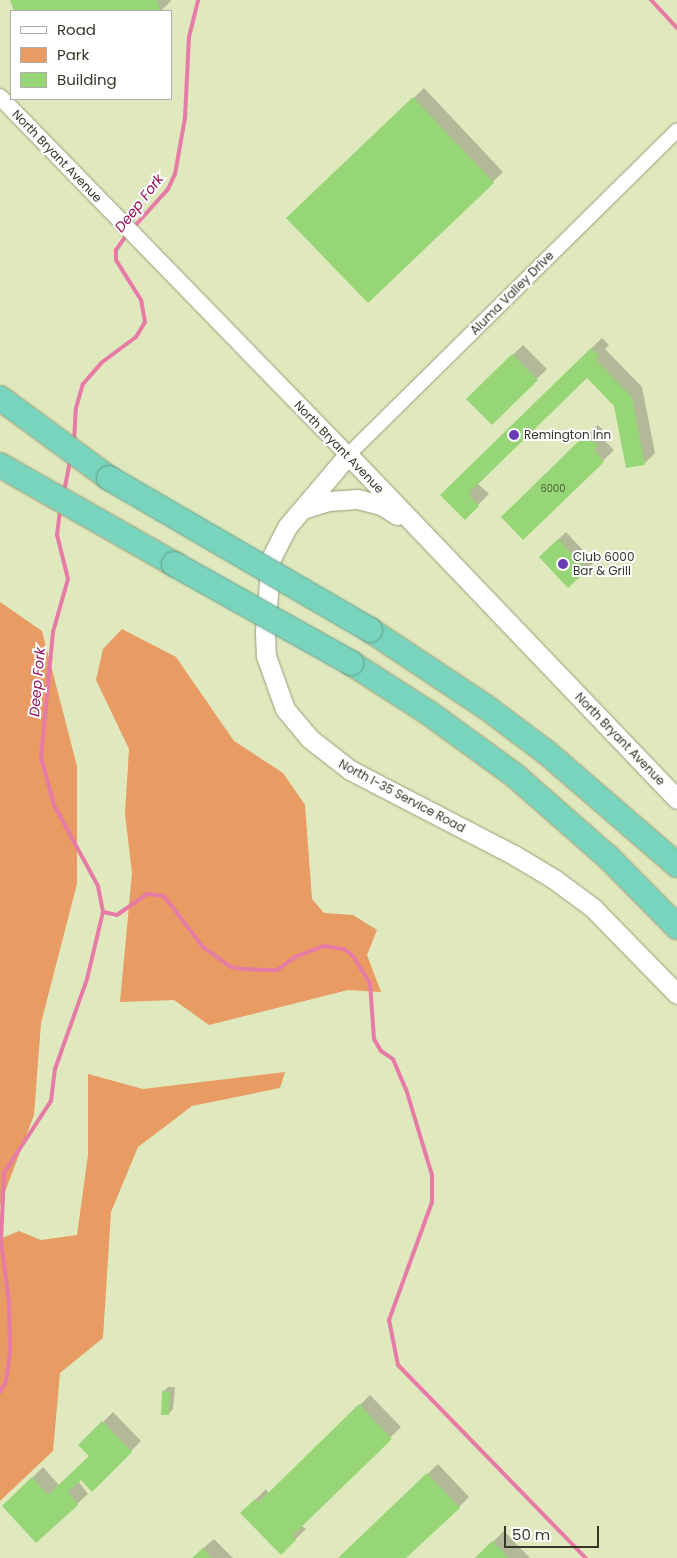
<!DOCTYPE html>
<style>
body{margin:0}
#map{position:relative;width:677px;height:1558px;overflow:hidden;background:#e0e8be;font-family:Poppins,sans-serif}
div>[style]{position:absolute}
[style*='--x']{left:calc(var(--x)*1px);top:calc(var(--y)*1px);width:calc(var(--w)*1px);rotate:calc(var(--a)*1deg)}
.green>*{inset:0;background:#e89b63}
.shadow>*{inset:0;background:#0003}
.stream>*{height:4px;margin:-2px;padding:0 2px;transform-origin:2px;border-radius:2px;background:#e67ba6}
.building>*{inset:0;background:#97d677}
.roads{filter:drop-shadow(0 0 1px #979d76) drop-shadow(0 0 1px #979d76)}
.minor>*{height:14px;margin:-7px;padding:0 7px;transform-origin:7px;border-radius:7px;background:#fff}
.tertiary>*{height:16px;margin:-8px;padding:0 8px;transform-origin:8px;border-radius:8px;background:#fff}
.secondary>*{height:19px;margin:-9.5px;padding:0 9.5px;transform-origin:9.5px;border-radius:9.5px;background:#fff}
.motorway>*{height:24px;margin:-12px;padding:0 12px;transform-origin:12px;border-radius:12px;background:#79d4bd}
.bridges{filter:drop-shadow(0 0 1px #619d88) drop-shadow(0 0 1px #619d88)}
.motorway-bridge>*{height:24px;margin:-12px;padding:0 12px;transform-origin:12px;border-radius:12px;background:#79d4bd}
.dots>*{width:14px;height:14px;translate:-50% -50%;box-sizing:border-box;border:2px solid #fff;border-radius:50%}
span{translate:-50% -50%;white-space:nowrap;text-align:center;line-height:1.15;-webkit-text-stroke:4px #fff;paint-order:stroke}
.number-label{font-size:10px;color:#4d5f3b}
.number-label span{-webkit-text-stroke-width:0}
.street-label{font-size:12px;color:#343727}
.poi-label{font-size:12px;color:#343727}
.left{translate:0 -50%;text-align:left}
.water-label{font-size:14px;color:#940f56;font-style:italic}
.legend{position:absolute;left:10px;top:10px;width:162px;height:90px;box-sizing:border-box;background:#fff;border:1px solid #aeafa9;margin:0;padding:6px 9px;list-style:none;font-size:15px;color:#343727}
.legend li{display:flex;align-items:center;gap:10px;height:25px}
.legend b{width:25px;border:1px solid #aeafa9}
.scale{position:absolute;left:504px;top:1526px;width:95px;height:22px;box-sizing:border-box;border:2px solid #343727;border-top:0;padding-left:6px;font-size:15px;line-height:18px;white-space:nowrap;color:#343727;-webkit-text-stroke:4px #fff;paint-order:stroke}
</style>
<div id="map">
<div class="green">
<div style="clip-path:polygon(0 602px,42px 631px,77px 766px,77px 884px,41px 1023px,34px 1115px,0 1205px)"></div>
<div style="clip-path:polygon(122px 629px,176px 657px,234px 741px,283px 773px,305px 805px,312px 899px,324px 913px,353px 915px,377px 930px,367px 955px,381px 992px,348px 990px,209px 1025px,174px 1000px,120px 1002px,132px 873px,125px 814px,129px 749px,96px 680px,103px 649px)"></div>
<div style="clip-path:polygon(285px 1072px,280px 1088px,192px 1106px,138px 1147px,111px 1212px,103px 1338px,60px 1373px,53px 1451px,0 1501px,0 1239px,19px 1231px,41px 1240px,77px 1235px,88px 1155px,88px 1074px,143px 1089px)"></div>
</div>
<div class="shadow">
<div style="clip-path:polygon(11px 0,171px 0,171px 1px,161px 11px,15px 11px)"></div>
<div style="clip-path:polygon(424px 88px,503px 172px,368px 302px,298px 208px)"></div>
<div style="clip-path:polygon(602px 338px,609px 345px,605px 349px,642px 387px,655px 453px,645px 463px,627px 467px,616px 406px,587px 376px,477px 483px,489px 494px,465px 518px,442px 495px)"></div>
<div style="clip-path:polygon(523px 345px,547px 369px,492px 423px,468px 399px)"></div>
<div style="clip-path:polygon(598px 425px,608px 435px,603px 439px,614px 450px,523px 539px,503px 517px)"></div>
<div style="clip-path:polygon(566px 532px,594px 562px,568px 587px,540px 557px)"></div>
<div style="clip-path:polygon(168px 1387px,175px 1387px,173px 1409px,168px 1414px,163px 1392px)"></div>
<div style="clip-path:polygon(370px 1395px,401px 1427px,301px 1525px,306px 1529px,281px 1553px,242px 1513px,266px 1489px,269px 1494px)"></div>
<div style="clip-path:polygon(113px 1412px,141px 1441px,92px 1490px,81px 1478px,78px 1481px,88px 1494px,36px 1541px,4px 1506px,43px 1467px,59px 1485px,91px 1455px,80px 1445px)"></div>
<div style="clip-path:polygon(438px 1464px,469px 1497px,459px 1507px,405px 1558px,339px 1558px)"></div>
<div style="clip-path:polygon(504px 1531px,530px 1558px,476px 1558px)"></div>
<div style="clip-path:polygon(214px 1539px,233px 1558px,193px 1558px,200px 1551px)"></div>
</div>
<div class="stream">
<div style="--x:651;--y:0;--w:38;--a:47"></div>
<div style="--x:133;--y:228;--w:52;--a:-48.1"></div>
<div style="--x:168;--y:189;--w:17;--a:-65"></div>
<div style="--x:175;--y:174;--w:57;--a:-79.9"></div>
<div style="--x:185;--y:118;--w:81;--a:-87.2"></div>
<div style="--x:189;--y:37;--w:38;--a:-76"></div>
<div style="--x:74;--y:443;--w:35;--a:-87"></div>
<div style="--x:76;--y:408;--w:25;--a:-74"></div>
<div style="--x:83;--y:384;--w:28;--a:-49"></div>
<div style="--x:101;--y:363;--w:44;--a:-36.6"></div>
<div style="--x:136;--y:337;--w:17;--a:-59"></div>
<div style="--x:145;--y:322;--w:22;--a:-100"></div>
<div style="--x:141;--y:300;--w:47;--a:-122"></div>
<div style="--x:116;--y:260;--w:10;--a:-90"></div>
<div style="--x:116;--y:250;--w:21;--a:-55"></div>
<div style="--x:64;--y:492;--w:33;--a:-79"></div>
<div style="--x:103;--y:912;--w:14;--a:12"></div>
<div style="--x:117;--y:915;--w:37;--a:-35"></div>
<div style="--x:147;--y:894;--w:17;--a:7"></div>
<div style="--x:164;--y:896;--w:64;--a:52.6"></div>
<div style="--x:203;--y:947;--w:34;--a:36"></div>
<div style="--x:231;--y:967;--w:10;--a:11"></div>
<div style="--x:241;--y:969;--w:36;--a:2"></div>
<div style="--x:277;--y:970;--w:22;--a:-36"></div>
<div style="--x:295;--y:957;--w:31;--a:-21"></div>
<div style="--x:324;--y:946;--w:20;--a:9"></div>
<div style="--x:344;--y:949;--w:11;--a:38"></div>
<div style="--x:353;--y:956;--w:32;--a:58"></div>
<div style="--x:370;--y:983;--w:56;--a:85.9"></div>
<div style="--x:374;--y:1039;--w:14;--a:60"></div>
<div style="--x:381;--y:1051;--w:14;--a:34"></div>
<div style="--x:393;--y:1059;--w:33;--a:67"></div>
<div style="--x:406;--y:1089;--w:90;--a:73.2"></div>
<div style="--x:432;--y:1175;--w:27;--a:90"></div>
<div style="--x:432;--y:1202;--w:126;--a:110"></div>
<div style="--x:389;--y:1320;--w:46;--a:78.7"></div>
<div style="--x:398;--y:1365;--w:269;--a:45.8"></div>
<div style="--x:0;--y:1392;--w:13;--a:-61"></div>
<div style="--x:6;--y:1381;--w:30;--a:-82"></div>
<div style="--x:10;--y:1351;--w:50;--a:-91.1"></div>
<div style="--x:9;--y:1301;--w:60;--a:-97.7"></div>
<div style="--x:1;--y:1242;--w:69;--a:-87.5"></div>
<div style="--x:4;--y:1173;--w:86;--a:-56.9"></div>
<div style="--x:51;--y:1101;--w:32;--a:-83"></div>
<div style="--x:55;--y:1069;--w:96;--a:-70.4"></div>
<div style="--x:87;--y:979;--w:69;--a:-76.6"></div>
<div style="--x:103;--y:912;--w:26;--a:-101"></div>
<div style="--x:98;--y:886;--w:92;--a:-118.5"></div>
<div style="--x:54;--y:805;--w:50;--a:-105.2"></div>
<div style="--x:41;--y:757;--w:126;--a:-84.5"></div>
<div style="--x:53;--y:632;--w:55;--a:-74.2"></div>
<div style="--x:68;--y:579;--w:45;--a:-104"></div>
<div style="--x:57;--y:535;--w:26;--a:-83"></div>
</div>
<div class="building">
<div style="clip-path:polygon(10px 0,157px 0,161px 11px,14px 11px)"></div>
<div style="clip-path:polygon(413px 97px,494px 183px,368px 303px,286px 218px)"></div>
<div style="clip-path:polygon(591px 348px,599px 356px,596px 360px,632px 397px,645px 465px,626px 468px,614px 406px,587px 378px,468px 494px,479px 506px,465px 520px,440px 495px)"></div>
<div style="clip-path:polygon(512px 354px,538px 380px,492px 425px,466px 399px)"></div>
<div style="clip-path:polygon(586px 434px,598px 446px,594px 450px,604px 462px,523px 540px,501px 517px)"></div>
<div style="clip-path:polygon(558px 539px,587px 570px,568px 588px,539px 557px)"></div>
<div style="clip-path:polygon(162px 1391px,170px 1392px,169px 1415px,161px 1415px)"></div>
<div style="clip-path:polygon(359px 1404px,392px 1439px,292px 1536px,296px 1540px,281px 1555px,240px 1513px,255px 1499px,258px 1503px)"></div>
<div style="clip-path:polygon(102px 1421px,132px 1452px,92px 1492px,81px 1480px,68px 1492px,78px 1505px,36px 1543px,2px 1506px,32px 1477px,48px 1495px,89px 1456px,78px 1445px)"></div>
<div style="clip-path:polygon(427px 1473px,460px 1508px,406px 1558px,338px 1558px)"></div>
<div style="clip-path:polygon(492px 1541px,509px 1558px,475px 1558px)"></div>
<div style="clip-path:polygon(203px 1548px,212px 1558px,192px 1558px)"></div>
</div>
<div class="roads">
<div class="minor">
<div style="--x:348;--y:455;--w:462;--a:-44.6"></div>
</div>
<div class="tertiary">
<div style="--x:0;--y:97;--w:499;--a:45.8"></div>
</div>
<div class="secondary">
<div style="--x:306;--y:508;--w:24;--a:-17"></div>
<div style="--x:329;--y:501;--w:28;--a:-4"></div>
<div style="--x:357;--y:499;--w:25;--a:14"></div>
<div style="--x:381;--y:505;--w:19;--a:32"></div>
<div style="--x:677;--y:799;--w:476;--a:-133.7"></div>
<div style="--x:348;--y:455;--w:94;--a:130.3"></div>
<div style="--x:287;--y:527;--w:35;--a:117"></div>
<div style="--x:271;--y:558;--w:73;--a:94.7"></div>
<div style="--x:265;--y:631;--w:25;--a:88"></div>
<div style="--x:266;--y:656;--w:56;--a:70.3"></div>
<div style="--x:285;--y:709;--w:38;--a:50"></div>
<div style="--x:309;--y:738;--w:52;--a:38"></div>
<div style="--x:350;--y:770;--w:185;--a:27.4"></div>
<div style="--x:514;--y:855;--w:47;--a:31"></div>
<div style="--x:554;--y:879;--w:49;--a:36.6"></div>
<div style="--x:593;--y:908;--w:120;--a:45.7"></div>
</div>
<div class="motorway">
<div style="--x:0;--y:398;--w:135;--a:36.3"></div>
<div style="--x:0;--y:465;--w:200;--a:29.6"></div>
<div style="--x:370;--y:630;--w:139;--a:33.6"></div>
<div style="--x:486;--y:707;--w:75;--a:36.9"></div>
<div style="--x:546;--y:752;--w:173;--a:40.8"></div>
<div style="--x:351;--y:663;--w:93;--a:32.7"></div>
<div style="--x:429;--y:713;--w:104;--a:36"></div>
<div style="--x:513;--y:774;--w:128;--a:41.2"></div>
<div style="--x:609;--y:858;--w:97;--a:45.4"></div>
</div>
</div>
<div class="bridges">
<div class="motorway-bridge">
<div style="--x:109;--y:478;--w:302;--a:30.2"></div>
<div style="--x:174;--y:564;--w:203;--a:29.2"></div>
</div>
</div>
<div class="dots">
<div style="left:514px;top:435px;background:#693cb4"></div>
<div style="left:563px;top:564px;background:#693cb4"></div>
</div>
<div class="number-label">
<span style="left:553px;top:489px">6000</span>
</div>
<div class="street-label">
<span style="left:57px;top:156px;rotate:46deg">North Bryant Avenue</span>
<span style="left:512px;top:293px;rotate:-45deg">Aluma Valley Drive</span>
<span style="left:339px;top:447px;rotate:46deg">North Bryant Avenue</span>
<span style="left:620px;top:739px;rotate:46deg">North Bryant Avenue</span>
<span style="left:402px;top:796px;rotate:28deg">North I-35 Service Road</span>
</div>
<div class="poi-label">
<span class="left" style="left:524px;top:435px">Remington Inn</span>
<span class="left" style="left:573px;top:564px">Club 6000<br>Bar &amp; Grill</span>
</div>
<div class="water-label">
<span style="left:139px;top:203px;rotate:-52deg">Deep Fork</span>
<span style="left:37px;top:682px;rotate:-85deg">Deep Fork</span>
</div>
<ul class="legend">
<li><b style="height:6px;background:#fff"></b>Road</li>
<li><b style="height:14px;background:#e89b63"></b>Park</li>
<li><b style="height:14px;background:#97d677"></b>Building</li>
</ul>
<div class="scale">50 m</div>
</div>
